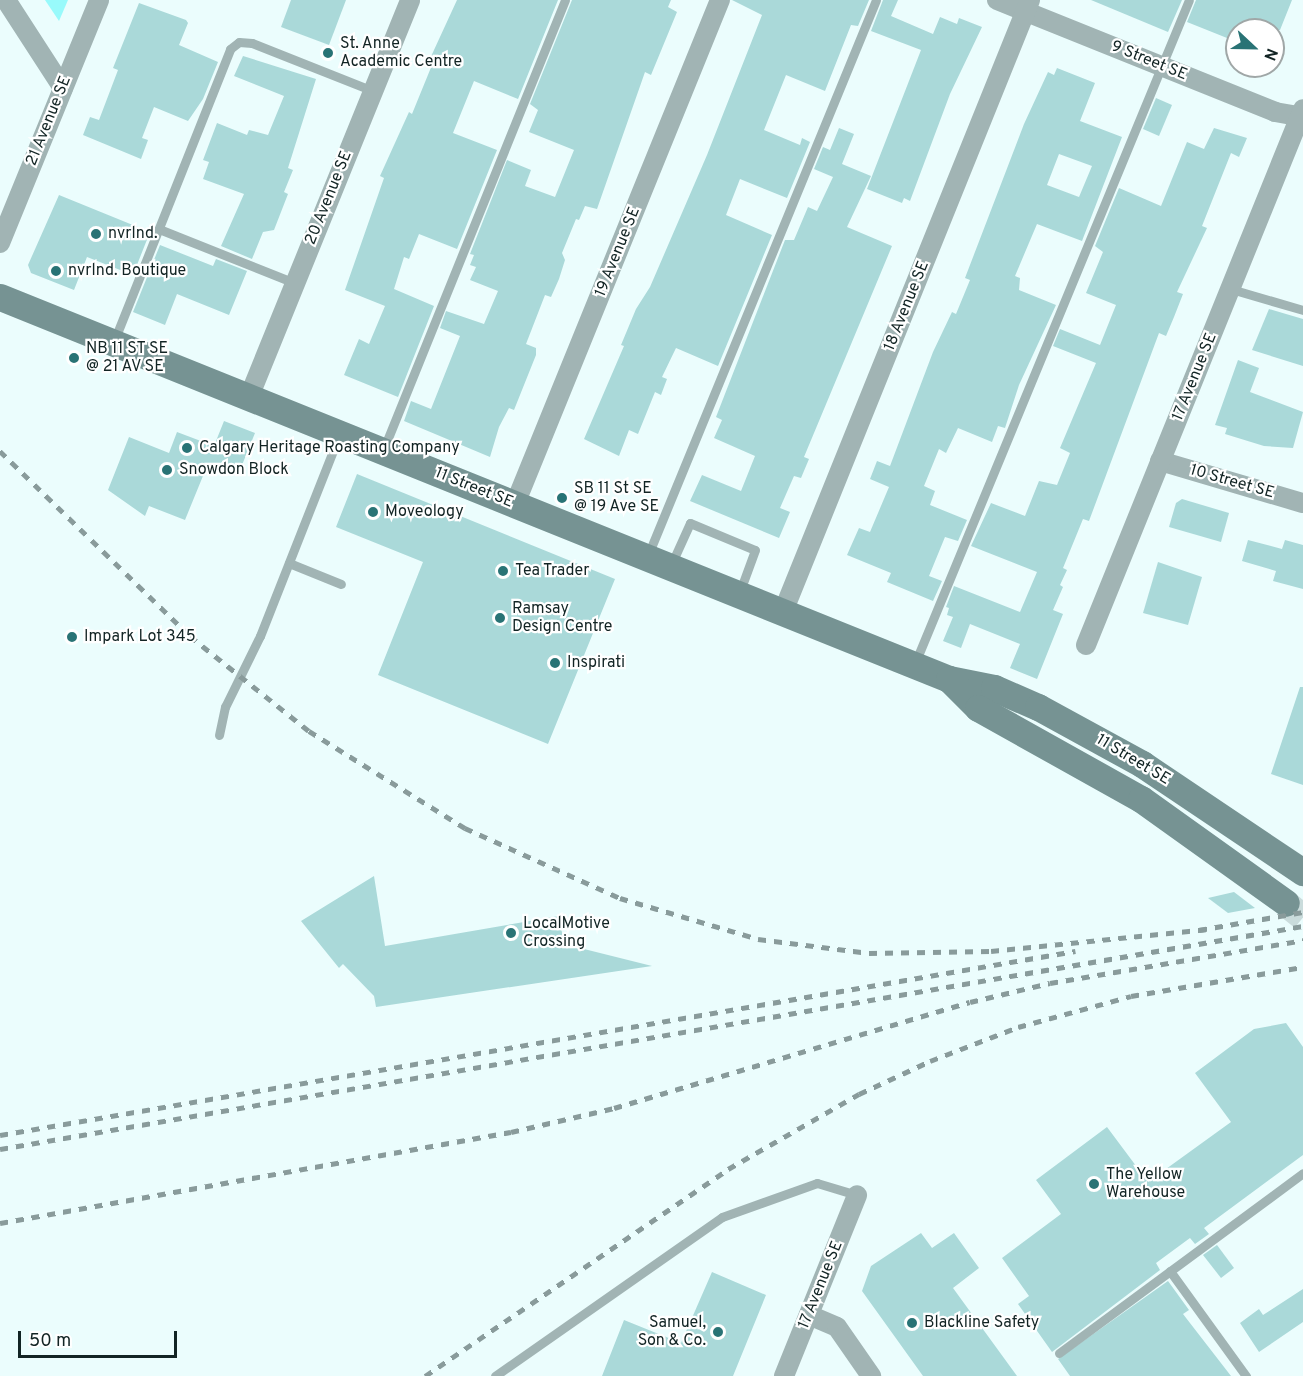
<!DOCTYPE html>
<style>
body{margin:0}
#map{position:relative;width:1303px;height:1376px;overflow:hidden;background:#ebfdfd;font-family:Overpass,sans-serif}
div>[style]{position:absolute}
[style*='--x']{left:calc(var(--x)*1px);top:calc(var(--y)*1px);width:calc(var(--w)*1px);rotate:calc(var(--a)*1deg)}
.green>*{inset:0;background:#98fafb}
.building>*{inset:0;background:#aad9d9}
.secondary-tunnel>*{height:27px;margin-top:-13.5px;transform-origin:0;background:repeating-linear-gradient(90deg,#cadcdc 0 27px,transparent 0 41px)}
.lane>*{height:9px;margin:-4.5px;padding:0 4.5px;transform-origin:4.5px;border-radius:4.5px;background:#a1b4b4}
.street>*{height:20px;margin:-10px;padding:0 10px;transform-origin:10px;border-radius:10px;background:#a1b4b4}
.secondary>*{height:27px;margin:-13.5px;padding:0 13.5px;transform-origin:13.5px;border-radius:13.5px;background:#769393}
.rail>*{height:4.5px;margin-top:-2.25px;transform-origin:0;background:repeating-linear-gradient(90deg,#899b9b 0 8px,transparent 0 16px)}
.dots>*{width:16px;height:16px;translate:-50% -50%;box-sizing:border-box;border:3px solid #fff;border-radius:50%}
span{translate:-50% -50%;white-space:nowrap;text-align:center;line-height:1.15;-webkit-text-stroke:4.5px #fff;paint-order:stroke}
.poi-label{font-size:16px;color:#122424}
.left{translate:0 -50%;text-align:left}
.right{translate:-100% -50%;text-align:right}
.street-label{font-size:16px;color:#122424}
.north{position:absolute;left:1225px;top:18px;width:60px;height:60px;box-sizing:border-box;background:#fff;border:2px solid #a0a7a7;border-radius:50%;rotate:112deg;font-size:16px;font-weight:700;line-height:24px;text-align:center;color:#122424}
.north::after{content:'';display:block;margin:auto;width:21px;height:27px;background:#297375;clip-path:polygon(50% 0,100% 100%,50% 72%,0 100%)}
.scale{position:absolute;left:18px;top:1331px;width:159px;height:27px;box-sizing:border-box;border:3px solid #122424;border-top:0;padding-left:8px;font-size:18px;line-height:21px;white-space:nowrap;color:#122424;-webkit-text-stroke:4px #fff;paint-order:stroke}
</style>
<div id="map">
<div class="green">
<div style="clip-path:polygon(45px 0,68px 0,59px 21px)"></div>
</div>
<div class="building">
<div style="clip-path:polygon(291px 0,346px 0,329px 45px,281px 27px)"></div>
<div style="clip-path:polygon(457px 0,558px 0,518px 99px,474px 81px,453px 133px,497px 150px,457px 249px,419px 234px,409px 259px,404px 257px,394px 289px,434px 306px,398px 397px,344px 375px,359px 339px,369px 344px,385px 306px,345px 290px,384px 178px,380px 176px,409px 112px,412px 114px,432px 65px,428px 63px)"></div>
<div style="clip-path:polygon(572px 0,671px 0,668px 7px,677px 12px,651px 75px,645px 72px,597px 209px,585px 206px,579px 220px,576px 219px,562px 253px,565px 260px,559px 279px,551px 297px,545px 295px,526px 344px,536px 348px,536px 355px,514px 410px,509px 408px,499px 427px,490px 457px,404px 421px,411px 401px,431px 409px,460px 336px,440px 328px,446px 311px,484px 324px,498px 291px,470px 280px,476px 267px,470px 265px,474px 255px,470px 254px,507px 160px,531px 170px,525px 186px,555px 197px,574px 150px,529px 132px,538px 110px,530px 104px)"></div>
<div style="clip-path:polygon(732px 0,869px 0,858px 26px,851px 25px,825px 91px,786px 75px,764px 130px,800px 145px,802px 138px,810px 142px,787px 198px,740px 179px,726px 215px,772px 235px,718px 366px,676px 348px,662px 377px,667px 379px,661px 395px,655px 392px,638px 434px,629px 430px,619px 456px,584px 439px,624px 346px,621px 345px,636px 309px,650px 287px,707px 155px,762px 15px)"></div>
<div style="clip-path:polygon(883px 0,898px 0,891px 16px,933px 34px,940px 17px,957px 24px,959px 18px,982px 27px,950px 94px,910px 201px,904px 198px,902px 203px,867px 189px,921px 50px,871px 31px)"></div>
<div style="clip-path:polygon(1091px 0,1182px 0,1168px 32px)"></div>
<div style="clip-path:polygon(1196px 0,1292px 0,1280px 30px,1237px 30px,1237px 42px,1187px 22px)"></div>
<div style="clip-path:polygon(139px 3px,186px 20px,188px 23px,179px 45px,218px 62px,203px 99px,188px 121px,154px 107px,142px 138px,148px 140px,141px 159px,83px 135px,90px 117px,99px 120px,118px 70px,113px 68px)"></div>
<div style="clip-path:polygon(243px 56px,316px 79px,288px 168px,293px 170px,284px 192px,288px 194px,274px 230px,263px 232px,252px 259px,221px 246px,244px 194px,203px 179px,209px 162px,203px 160px,217px 123px,247px 135px,249px 130px,268px 135px,284px 96px,234px 76px)"></div>
<div style="clip-path:polygon(evenodd,1057px 68px,1095px 83px,1080px 121px,1122px 137px,1082px 241px,1037px 224px,1015px 276px,1020px 278px,1019px 290px,1056px 305px,1019px 385px,1005px 428px,998px 426px,992px 442px,958px 428px,946px 453px,939px 449px,924px 486px,935px 491px,930px 505px,967px 520px,958px 541px,945px 537px,929px 576px,942px 581px,933px 601px,887px 582px,891px 573px,847px 555px,859px 528px,870px 532px,889px 487px,870px 479px,877px 461px,890px 466px,933px 352px,952px 312px,956px 314px,970px 280px,965px 278px,1024px 124px,1048px 72px,1054px 75px,1057px 68px,1059px 154px,1092px 166px,1079px 197px,1047px 185px,1059px 154px)"></div>
<div style="clip-path:polygon(1156px 98px,1172px 105px,1159px 136px,1143px 129px)"></div>
<div style="clip-path:polygon(839px 128px,854px 134px,842px 164px,871px 176px,847px 227px,892px 246px,804px 457px,809px 459px,801px 478px,794px 476px,780px 508px,790px 512px,779px 538px,690px 501px,702px 475px,741px 491px,755px 456px,714px 438px,722px 420px,716px 417px,785px 240px,794px 240px,808px 207px,817px 211px,833px 177px,814px 169px,823px 147px,830px 150px)"></div>
<div style="clip-path:polygon(1214px 128px,1247px 138px,1239px 157px,1231px 153px,1202px 226px,1207px 228px,1177px 292px,1183px 294px,1174px 317px,1166px 336px,1159px 333px,1089px 521px,1083px 519px,1063px 568px,1067px 570px,1060px 585px,1063px 587px,1053px 610px,1063px 614px,1037px 679px,1010px 668px,1020px 644px,970px 624px,961px 648px,943px 641px,953px 617px,947px 615px,949px 608px,946px 607px,954px 586px,1020px 612px,1037px 572px,971px 546px,991px 503px,1025px 516px,1039px 481px,1057px 485px,1070px 453px,1060px 448px,1096px 363px,1053px 346px,1060px 329px,1100px 345px,1116px 305px,1086px 293px,1103px 252px,1095px 246px,1119px 188px,1161px 206px,1187px 142px,1204px 149px)"></div>
<div style="clip-path:polygon(59px 195px,150px 232px,133px 275px,87px 257px,74px 290px,31px 273px,28px 265px)"></div>
<div style="clip-path:polygon(160px 245px,213px 266px,216px 259px,247px 271px,229px 315px,177px 294px,165px 325px,133px 312px)"></div>
<div style="clip-path:polygon(1269px 309px,1303px 319px,1303px 366px,1252px 350px)"></div>
<div style="clip-path:polygon(1238px 360px,1259px 368px,1250px 392px,1303px 412px,1293px 448px,1264px 446px,1225px 434px,1227px 428px,1215px 425px)"></div>
<div style="clip-path:polygon(224px 421px,255px 433px,240px 470px,221px 462px,216px 475px,205px 471px,185px 520px,149px 506px,145px 516px,108px 490px,129px 437px,169px 453px,177px 432px,214px 446px)"></div>
<div style="clip-path:polygon(357px 474px,615px 579px,548px 744px,378px 675px,423px 562px,336px 527px)"></div>
<div style="clip-path:polygon(1182px 499px,1229px 513px,1221px 542px,1169px 527px,1176px 503px)"></div>
<div style="clip-path:polygon(1248px 540px,1282px 549px,1285px 540px,1303px 545px,1303px 589px,1273px 581px,1276px 571px,1242px 561px)"></div>
<div style="clip-path:polygon(1158px 562px,1202px 577px,1188px 625px,1143px 613px)"></div>
<div style="clip-path:polygon(1300px 687px,1303px 687px,1303px 785px,1271px 774px)"></div>
<div style="clip-path:polygon(374px 876px,385px 946px,559px 916px,564px 944px,652px 966px,376px 1007px,374px 996px,343px 964px,339px 968px,301px 921px)"></div>
<div style="clip-path:polygon(1234px 892px,1255px 908px,1228px 913px,1208px 898px)"></div>
<div style="clip-path:polygon(1286px 1023px,1303px 1047px,1303px 1155px,1204px 1228px,1209px 1234px,1195px 1244px,1190px 1238px,1156px 1263px,1160px 1270px,1052px 1352px,1018px 1304px,1029px 1296px,1002px 1258px,1061px 1214px,1036px 1180px,1107px 1127px,1148px 1182px,1231px 1122px,1195px 1073px,1254px 1029px)"></div>
<div style="clip-path:polygon(921px 1233px,932px 1248px,954px 1233px,979px 1268px,953px 1288px,1017px 1376px,923px 1376px,862px 1291px,871px 1266px)"></div>
<div style="clip-path:polygon(1217px 1245px,1234px 1268px,1221px 1278px,1203px 1255px)"></div>
<div style="clip-path:polygon(712px 1272px,766px 1295px,733px 1376px,602px 1376px,624px 1320px,681px 1343px)"></div>
<div style="clip-path:polygon(1168px 1281px,1189px 1310px,1183px 1314px,1231px 1376px,1070px 1376px,1058px 1359px)"></div>
<div style="clip-path:polygon(1303px 1289px,1303px 1322px,1259px 1352px,1240px 1323px,1259px 1309px,1263px 1315px)"></div>
</div>
<div class="secondary-tunnel">
<div style="--x:1286;--y:903;--w:22;--a:39"></div>
</div>
<div class="lane">
<div style="--x:159;--y:229;--w:146;--a:21.7"></div>
<div style="--x:1231;--y:289;--w:75;--a:16.3"></div>
<div style="--x:114;--y:341;--w:314;--a:-68.3"></div>
<div style="--x:230;--y:49;--w:11;--a:-38"></div>
<div style="--x:239;--y:42;--w:13;--a:4"></div>
<div style="--x:252;--y:43;--w:130;--a:21.6"></div>
<div style="--x:384;--y:448;--w:483;--a:-68"></div>
<div style="--x:648;--y:555;--w:600;--a:-67.67"></div>
<div style="--x:289;--y:563;--w:56;--a:22"></div>
<div style="--x:671;--y:565;--w:46;--a:-65.7"></div>
<div style="--x:690;--y:523;--w:70;--a:22.6"></div>
<div style="--x:755;--y:550;--w:44;--a:110.1"></div>
<div style="--x:915;--y:663;--w:717;--a:-67.55"></div>
<div style="--x:219;--y:735;--w:29;--a:-78"></div>
<div style="--x:225;--y:707;--w:79;--a:-63.8"></div>
<div style="--x:260;--y:636;--w:216;--a:-68.5"></div>
<div style="--x:1170;--y:1271;--w:130;--a:54.1"></div>
<div style="--x:1059;--y:1353;--w:303;--a:-36.4"></div>
<div style="--x:495;--y:1376;--w:277;--a:-35"></div>
<div style="--x:722;--y:1217;--w:101;--a:-19.7"></div>
<div style="--x:817;--y:1183;--w:42;--a:16.7"></div>
</div>
<div class="street">
<div style="--x:6;--y:0;--w:105;--a:57.1"></div>
<div style="--x:997;--y:0;--w:300;--a:21.9"></div>
<div style="--x:1275;--y:112;--w:28;--a:10"></div>
<div style="--x:0;--y:243;--w:262;--a:-67.8"></div>
<div style="--x:249;--y:397;--w:428;--a:-67.9"></div>
<div style="--x:1160;--y:461;--w:149;--a:16.4"></div>
<div style="--x:515;--y:504;--w:544;--a:-67.87"></div>
<div style="--x:783;--y:612;--w:660;--a:-68.02"></div>
<div style="--x:1086;--y:645;--w:578;--a:-67.96"></div>
<div style="--x:809;--y:1315;--w:30;--a:23"></div>
<div style="--x:837;--y:1327;--w:60;--a:55.2"></div>
<div style="--x:784;--y:1376;--w:195;--a:-68"></div>
</div>
<div class="secondary">
<div style="--x:0;--y:297;--w:1023;--a:21.93"></div>
<div style="--x:949;--y:679;--w:46;--a:11.3"></div>
<div style="--x:994;--y:688;--w:48;--a:23.4"></div>
<div style="--x:1038;--y:707;--w:119;--a:28.7"></div>
<div style="--x:1142;--y:764;--w:194;--a:33.9"></div>
<div style="--x:949;--y:679;--w:41;--a:45"></div>
<div style="--x:978;--y:708;--w:187;--a:29.2"></div>
<div style="--x:1141;--y:799;--w:178;--a:35.6"></div>
</div>
<div class="rail">
<div style="--x:0;--y:451;--w:265;--a:44.2"></div>
<div style="--x:190;--y:636;--w:152;--a:38.6"></div>
<div style="--x:309;--y:731;--w:184;--a:31.9"></div>
<div style="--x:465;--y:828;--w:170;--a:24.3"></div>
<div style="--x:620;--y:898;--w:144;--a:16.5"></div>
<div style="--x:758;--y:939;--w:112;--a:7.2"></div>
<div style="--x:869;--y:953;--w:122;--a:-0.9"></div>
<div style="--x:991;--y:951;--w:216;--a:-5.8"></div>
<div style="--x:1199;--y:930;--w:106;--a:-9.8"></div>
<div style="--x:0;--y:1135;--w:1091;--a:-9.71"></div>
<div style="--x:0;--y:1149;--w:1322;--a:-9.71"></div>
<div style="--x:0;--y:1223;--w:519;--a:-10.1"></div>
<div style="--x:511;--y:1132;--w:106;--a:-13.1"></div>
<div style="--x:614;--y:1108;--w:371;--a:-16.6"></div>
<div style="--x:970;--y:1002;--w:82;--a:-13.4"></div>
<div style="--x:1050;--y:983;--w:257;--a:-9.6"></div>
<div style="--x:425;--y:1376;--w:367;--a:-34.3"></div>
<div style="--x:728;--y:1169;--w:151;--a:-29.8"></div>
<div style="--x:859;--y:1094;--w:78;--a:-24.9"></div>
<div style="--x:930;--y:1061;--w:94;--a:-21.1"></div>
<div style="--x:1018;--y:1027;--w:117;--a:-15.3"></div>
<div style="--x:1131;--y:996;--w:174;--a:-9.6"></div>
</div>
<div class="dots">
<div style="left:328px;top:53px;background:#297375"></div>
<div style="left:96px;top:234px;background:#297375"></div>
<div style="left:56px;top:271px;background:#297375"></div>
<div style="left:74px;top:358px;background:#297375"></div>
<div style="left:187px;top:448px;background:#297375"></div>
<div style="left:167px;top:470px;background:#297375"></div>
<div style="left:562px;top:498px;background:#297375"></div>
<div style="left:373px;top:512px;background:#297375"></div>
<div style="left:503px;top:571px;background:#297375"></div>
<div style="left:500px;top:618px;background:#297375"></div>
<div style="left:72px;top:637px;background:#297375"></div>
<div style="left:555px;top:663px;background:#297375"></div>
<div style="left:511px;top:933px;background:#297375"></div>
<div style="left:1094px;top:1184px;background:#297375"></div>
<div style="left:912px;top:1323px;background:#297375"></div>
<div style="left:718px;top:1332px;background:#297375"></div>
</div>
<div class="poi-label">
<span class="left" style="left:340px;top:53px">St. Anne<br>Academic Centre</span>
<span class="left" style="left:108px;top:234px">nvrlnd.</span>
<span class="left" style="left:68px;top:271px">nvrlnd. Boutique</span>
<span class="left" style="left:86px;top:358px">NB 11 ST SE<br>@ 21 AV SE</span>
<span class="left" style="left:199px;top:448px">Calgary Heritage Roasting Company</span>
<span class="left" style="left:179px;top:470px">Snowdon Block</span>
<span class="left" style="left:574px;top:498px">SB 11 St SE<br>@ 19 Ave SE</span>
<span class="left" style="left:385px;top:512px">Moveology</span>
<span class="left" style="left:515px;top:571px">Tea Trader</span>
<span class="left" style="left:512px;top:618px">Ramsay<br>Design Centre</span>
<span class="left" style="left:84px;top:637px">Impark Lot 345</span>
<span class="left" style="left:567px;top:663px">Inspirati</span>
<span class="left" style="left:523px;top:933px">LocalMotive<br>Crossing</span>
<span class="left" style="left:1106px;top:1184px">The Yellow<br>Warehouse</span>
<span class="right" style="left:706px;top:1332px">Samuel,<br>Son &amp; Co.</span>
<span class="left" style="left:924px;top:1323px">Blackline Safety</span>
</div>
<div class="street-label">
<span style="left:1149px;top:61px;rotate:22deg">9 Street SE</span>
<span style="left:49px;top:121px;rotate:-68deg">21 Avenue SE</span>
<span style="left:329px;top:198px;rotate:-68deg">20 Avenue SE</span>
<span style="left:618px;top:252px;rotate:-68deg">19 Avenue SE</span>
<span style="left:907px;top:306px;rotate:-68deg">18 Avenue SE</span>
<span style="left:1195px;top:377px;rotate:-68deg">17 Avenue SE</span>
<span style="left:1232px;top:482px;rotate:16deg">10 Street SE</span>
<span style="left:474px;top:488px;rotate:22deg">11 Street SE</span>
<span style="left:1133px;top:760px;rotate:31deg">11 Street SE</span>
<span style="left:821px;top:1285px;rotate:-68deg">17 Avenue SE</span>
</div>
<div class="north">N</div>
<div class="scale">50 m</div>
</div>
